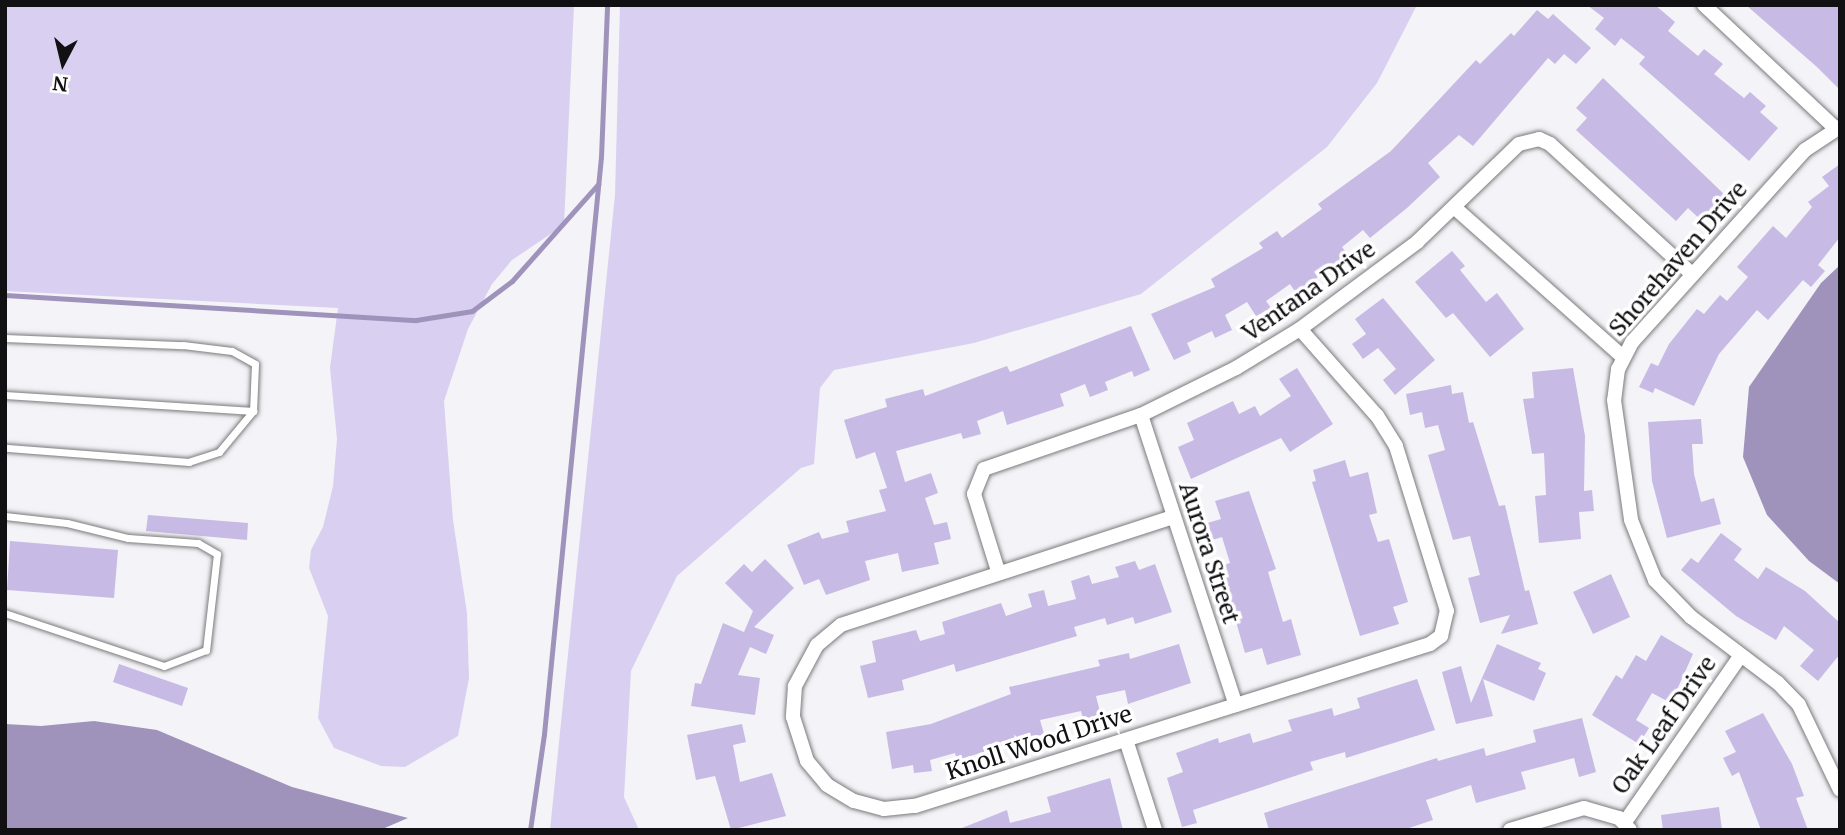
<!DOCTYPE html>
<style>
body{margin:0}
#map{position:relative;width:1845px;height:835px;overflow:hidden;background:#f4f3f7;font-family:Merriweather,serif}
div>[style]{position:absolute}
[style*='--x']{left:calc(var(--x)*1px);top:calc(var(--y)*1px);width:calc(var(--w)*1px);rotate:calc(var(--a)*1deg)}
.green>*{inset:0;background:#d9d0f1}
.water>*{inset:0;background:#9f93bc}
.stream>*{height:5px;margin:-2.5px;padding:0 2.5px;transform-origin:2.5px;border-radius:2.5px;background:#9f93bc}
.building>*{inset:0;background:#c7bae5}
.roads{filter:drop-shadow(0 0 2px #7b7a7d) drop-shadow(0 0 2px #7b7a7d)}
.service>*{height:7px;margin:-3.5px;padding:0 3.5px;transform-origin:3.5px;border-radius:3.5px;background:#fff}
.minor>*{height:14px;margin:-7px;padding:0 7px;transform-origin:7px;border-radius:7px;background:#fff}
span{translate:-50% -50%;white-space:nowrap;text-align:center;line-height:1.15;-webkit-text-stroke:7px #fff;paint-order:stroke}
.street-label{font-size:23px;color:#111012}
.frame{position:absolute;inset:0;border:7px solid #111012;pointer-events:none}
.north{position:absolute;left:28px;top:28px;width:70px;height:70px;-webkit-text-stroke:5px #fff;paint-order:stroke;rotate:187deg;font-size:19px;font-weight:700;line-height:28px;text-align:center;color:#111012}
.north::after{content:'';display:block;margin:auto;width:24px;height:32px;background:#111012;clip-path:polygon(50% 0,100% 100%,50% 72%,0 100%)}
</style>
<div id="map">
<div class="green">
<div style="clip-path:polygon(5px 5px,574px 5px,564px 225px,512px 260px,492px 284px,468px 329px,444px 401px,453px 520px,467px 613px,469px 678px,458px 736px,405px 767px,381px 766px,334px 748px,318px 718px,328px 616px,309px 568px,311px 550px,323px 527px,333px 486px,337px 439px,330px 368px,338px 308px,5px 291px)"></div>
<div style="clip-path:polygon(620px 5px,1417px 5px,1377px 83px,1327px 147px,1141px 294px,974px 343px,834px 370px,820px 388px,814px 464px,801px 468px,677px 576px,631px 671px,624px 797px,639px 830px,550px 830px,615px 195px)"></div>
</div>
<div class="water">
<div style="clip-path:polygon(1840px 265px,1840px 584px,1809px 561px,1767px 515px,1743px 457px,1749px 387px,1821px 283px)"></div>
<div style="clip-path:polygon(94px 721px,157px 730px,292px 787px,408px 818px,380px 830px,5px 830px,5px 724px,41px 726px)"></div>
</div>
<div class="stream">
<div style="--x:5;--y:295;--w:412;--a:3.5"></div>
<div style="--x:416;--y:320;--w:57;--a:-9.1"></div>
<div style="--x:472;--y:311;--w:50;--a:-36.9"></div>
<div style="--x:512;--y:281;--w:130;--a:-48.4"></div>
<div style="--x:530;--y:830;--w:97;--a:-81.7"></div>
<div style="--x:544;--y:734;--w:580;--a:-84.36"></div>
<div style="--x:601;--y:157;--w:152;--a:-87.7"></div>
</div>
<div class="building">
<div style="clip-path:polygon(1587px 5px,1655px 5px,1675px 22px,1668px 31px,1698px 56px,1704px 49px,1723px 64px,1714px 74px,1744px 98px,1750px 92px,1766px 106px,1760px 112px,1778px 128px,1749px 161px,1639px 64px,1645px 57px,1621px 38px,1615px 46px,1595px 29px,1604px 18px)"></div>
<div style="clip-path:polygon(1746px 5px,1840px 5px,1840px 90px,1817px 67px)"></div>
<div style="clip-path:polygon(1537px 10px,1548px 19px,1553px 14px,1591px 48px,1576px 64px,1564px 54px,1555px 64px,1548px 58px,1473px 146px,1459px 135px,1428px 163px,1440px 177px,1407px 208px,1370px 238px,1363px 230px,1342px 247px,1348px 255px,1296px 293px,1290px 284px,1266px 301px,1271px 308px,1256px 316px,1247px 302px,1225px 315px,1232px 330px,1215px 338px,1212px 331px,1187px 343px,1191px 352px,1174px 360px,1151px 314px,1215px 287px,1211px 279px,1263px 248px,1259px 243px,1277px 231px,1282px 238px,1322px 209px,1318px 204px,1391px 151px,1476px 60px,1480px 64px,1511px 33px,1514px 36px)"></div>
<div style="clip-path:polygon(1603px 78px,1726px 196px,1703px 222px,1688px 208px,1676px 221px,1576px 130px,1587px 118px,1576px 108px)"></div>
<div style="clip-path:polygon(1840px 164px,1840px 237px,1818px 265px,1825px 271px,1811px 287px,1803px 280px,1768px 320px,1757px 310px,1719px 354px,1694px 406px,1655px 388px,1653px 393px,1639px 387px,1651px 363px,1658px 366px,1669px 344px,1697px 309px,1704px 314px,1720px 295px,1727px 301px,1748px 277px,1737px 267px,1773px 226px,1786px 238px,1812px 207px,1808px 202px,1829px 186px,1822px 177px)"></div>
<div style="clip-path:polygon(1452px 251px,1465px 266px,1460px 270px,1486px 302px,1497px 293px,1524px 329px,1490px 357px,1453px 313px,1446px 318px,1415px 282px)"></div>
<div style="clip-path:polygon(1383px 298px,1435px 360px,1395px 395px,1383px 380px,1396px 369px,1378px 348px,1363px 359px,1352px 344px,1366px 334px,1355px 319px)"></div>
<div style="clip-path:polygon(1131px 326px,1150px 370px,1134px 377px,1132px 371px,1105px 382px,1108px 390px,1090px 397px,1085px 384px,1060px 394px,1064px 406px,1007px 425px,1003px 411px,977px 421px,981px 434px,963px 439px,961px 433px,896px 451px,905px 482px,931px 473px,938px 493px,925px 498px,934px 525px,947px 522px,951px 539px,934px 543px,939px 564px,902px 572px,898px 553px,865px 561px,870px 580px,826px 595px,819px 579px,804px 585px,787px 545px,819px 532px,822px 539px,849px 532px,846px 521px,886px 511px,879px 490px,887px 488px,875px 452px,856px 459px,844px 420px,887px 407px,885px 399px,923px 389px,925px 396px,1007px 366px,1010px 372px)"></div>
<div style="clip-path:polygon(1297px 368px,1333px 424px,1290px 452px,1281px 438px,1191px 479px,1178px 447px,1194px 440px,1187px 423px,1233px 401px,1239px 414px,1255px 406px,1260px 416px,1291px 396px,1279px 379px)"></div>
<div style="clip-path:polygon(1573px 368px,1585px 436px,1584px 491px,1592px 490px,1594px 511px,1579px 512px,1581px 539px,1539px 543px,1535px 496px,1546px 495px,1544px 453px,1532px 454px,1523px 399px,1534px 398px,1532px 372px)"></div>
<div style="clip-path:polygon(1451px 385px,1452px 394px,1463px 392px,1469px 423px,1473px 422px,1499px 506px,1505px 505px,1525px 591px,1529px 590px,1538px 624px,1501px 634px,1510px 615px,1480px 623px,1468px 578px,1480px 575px,1470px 536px,1453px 540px,1428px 455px,1445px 450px,1438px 425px,1425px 428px,1422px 412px,1410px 415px,1406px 394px)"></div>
<div style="clip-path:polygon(1701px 419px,1703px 444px,1692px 444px,1694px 474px,1701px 502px,1714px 498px,1721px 524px,1667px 538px,1652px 481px,1648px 422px)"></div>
<div style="clip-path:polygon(1345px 460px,1350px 477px,1368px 472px,1377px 513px,1369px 515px,1378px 542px,1389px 539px,1408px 602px,1393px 607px,1399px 624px,1360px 636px,1312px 482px,1316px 481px,1313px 470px)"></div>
<div style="clip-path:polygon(1249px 491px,1276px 569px,1268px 572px,1283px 622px,1291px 619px,1301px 655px,1267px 665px,1262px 648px,1245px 653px,1220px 566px,1230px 563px,1222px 537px,1209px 541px,1204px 524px,1221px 519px,1215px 501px)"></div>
<div style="clip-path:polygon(148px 515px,248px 523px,247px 540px,146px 531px)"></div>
<div style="clip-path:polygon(1721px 533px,1742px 549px,1734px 560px,1758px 579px,1766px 567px,1805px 591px,1840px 623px,1840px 654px,1818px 681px,1800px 666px,1814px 650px,1784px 626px,1776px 640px,1736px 616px,1681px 570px,1691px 558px,1698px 563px)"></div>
<div style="clip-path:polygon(10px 541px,118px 550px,114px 598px,7px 590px)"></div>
<div style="clip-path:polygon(765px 559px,794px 588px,754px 627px,774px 635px,766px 654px,750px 647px,738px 675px,760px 678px,755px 715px,691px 706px,695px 683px,701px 684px,723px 623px,744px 632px,753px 611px,725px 583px,744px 564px,752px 572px)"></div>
<div style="clip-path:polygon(1135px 561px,1139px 570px,1155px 564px,1172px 612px,1135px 624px,1133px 617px,1107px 625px,1105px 618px,1074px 627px,1077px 636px,956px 672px,954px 664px,902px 680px,904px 690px,868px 698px,860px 666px,876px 662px,872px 641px,916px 630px,920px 641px,945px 634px,942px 622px,1001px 603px,1006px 616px,1032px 607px,1028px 594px,1044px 590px,1048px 606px,1076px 599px,1071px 581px,1089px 575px,1092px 584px,1119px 577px,1115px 567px)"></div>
<div style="clip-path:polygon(1611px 574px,1630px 617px,1593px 634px,1573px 592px)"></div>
<div style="clip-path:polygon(1661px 635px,1693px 654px,1671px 703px,1652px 693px,1636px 720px,1649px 728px,1639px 744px,1592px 715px,1616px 675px,1622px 679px,1636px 655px,1646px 661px)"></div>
<div style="clip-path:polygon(1179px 644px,1191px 683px,1128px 704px,1125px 690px,1096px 696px,1101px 716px,1083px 720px,1081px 711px,1040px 720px,1044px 734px,957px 760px,955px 753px,930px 760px,932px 771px,914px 773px,913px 765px,892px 769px,886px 732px,931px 724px,1011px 694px,1009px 687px,1100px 666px,1098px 660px,1129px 653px,1130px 659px)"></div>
<div style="clip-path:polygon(1497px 644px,1541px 663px,1538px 669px,1546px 673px,1534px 701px,1483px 679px,1493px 716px,1456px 724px,1442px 672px,1461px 666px,1471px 703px)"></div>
<div style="clip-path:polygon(119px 664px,188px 688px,182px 706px,113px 682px)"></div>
<div style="clip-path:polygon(1417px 679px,1435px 730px,1346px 758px,1345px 752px,1310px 762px,1313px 770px,1193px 810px,1197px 823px,1182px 827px,1167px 778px,1183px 772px,1176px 753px,1218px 738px,1219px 743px,1250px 733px,1253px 743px,1292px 731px,1288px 720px,1332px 708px,1334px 716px,1360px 708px,1357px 698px)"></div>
<div style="clip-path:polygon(1763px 713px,1792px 764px,1804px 796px,1796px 798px,1808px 830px,1761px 830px,1739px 772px,1732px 776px,1723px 758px,1736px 752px,1725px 731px)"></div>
<div style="clip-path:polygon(1582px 718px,1596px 772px,1579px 777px,1574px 758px,1521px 772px,1526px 789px,1476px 803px,1471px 785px,1426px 800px,1433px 820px,1403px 830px,1269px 830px,1264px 813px,1437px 758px,1438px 761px,1484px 748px,1486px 756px,1536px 742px,1533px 730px)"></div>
<div style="clip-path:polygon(742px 724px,746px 742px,733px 745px,740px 782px,772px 773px,786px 816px,731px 830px,715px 776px,696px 780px,687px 735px)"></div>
<div style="clip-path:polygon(1110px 778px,1123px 830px,957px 830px,1007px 810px,1010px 823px,1051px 812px,1047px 797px)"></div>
<div style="clip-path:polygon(1719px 807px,1722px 830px,1663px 830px,1661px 815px)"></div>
</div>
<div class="roads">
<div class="service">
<div style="--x:5;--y:338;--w:178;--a:2.3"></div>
<div style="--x:183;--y:345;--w:49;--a:7"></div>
<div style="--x:232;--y:351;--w:26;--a:29"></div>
<div style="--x:255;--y:364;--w:47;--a:92.4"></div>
<div style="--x:253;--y:411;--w:53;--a:129.7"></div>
<div style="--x:219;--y:452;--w:32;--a:162"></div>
<div style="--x:189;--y:462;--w:185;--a:-175.6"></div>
<div style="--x:5;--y:395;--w:249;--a:3.7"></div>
<div style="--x:5;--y:516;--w:62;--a:6.4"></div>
<div style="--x:67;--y:523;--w:63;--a:13.8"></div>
<div style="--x:128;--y:538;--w:70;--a:4.1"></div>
<div style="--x:198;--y:543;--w:22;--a:30"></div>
<div style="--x:217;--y:554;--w:97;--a:96.5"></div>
<div style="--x:206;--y:650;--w:45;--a:159.1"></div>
<div style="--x:164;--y:666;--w:168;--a:-161.6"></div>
</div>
<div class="minor">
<div style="--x:1704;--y:5;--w:180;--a:43.2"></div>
<div style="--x:1840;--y:127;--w:42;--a:146.7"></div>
<div style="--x:1805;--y:150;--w:258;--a:132"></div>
<div style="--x:1632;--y:342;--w:30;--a:117"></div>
<div style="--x:1618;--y:369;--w:31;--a:97"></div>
<div style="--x:1614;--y:400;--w:121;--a:81.9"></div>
<div style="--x:1631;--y:520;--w:65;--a:68.2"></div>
<div style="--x:1655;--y:580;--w:52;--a:45.8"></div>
<div style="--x:1691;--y:617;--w:109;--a:37.2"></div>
<div style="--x:1778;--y:683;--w:30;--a:46"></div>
<div style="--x:1799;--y:705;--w:94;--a:64.2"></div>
<div style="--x:1455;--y:208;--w:225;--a:41.6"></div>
<div style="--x:1141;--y:415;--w:305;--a:71.9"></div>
<div style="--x:1173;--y:517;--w:349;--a:162"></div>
<div style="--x:841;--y:625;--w:31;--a:140"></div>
<div style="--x:817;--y:645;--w:47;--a:118.2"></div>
<div style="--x:795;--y:686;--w:31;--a:94"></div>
<div style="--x:793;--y:717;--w:46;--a:72.3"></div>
<div style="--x:807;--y:761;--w:31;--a:50"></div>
<div style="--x:827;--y:785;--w:31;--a:31"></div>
<div style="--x:854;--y:801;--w:31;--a:15"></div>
<div style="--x:884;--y:809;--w:31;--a:-6"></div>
<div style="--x:915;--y:806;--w:540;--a:-17.46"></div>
<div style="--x:1430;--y:644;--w:14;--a:-36"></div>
<div style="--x:1441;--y:636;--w:26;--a:-77"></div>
<div style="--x:1447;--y:611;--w:173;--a:-107.2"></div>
<div style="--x:1396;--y:446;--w:36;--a:-122"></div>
<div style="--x:1377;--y:416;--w:116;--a:-131.5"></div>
<div style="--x:998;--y:571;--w:81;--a:-107.3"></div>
<div style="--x:974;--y:494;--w:27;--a:-68"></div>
<div style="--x:984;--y:469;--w:166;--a:-19"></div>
<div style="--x:1141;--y:415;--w:106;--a:-26.3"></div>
<div style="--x:1236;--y:368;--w:75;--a:-31.4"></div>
<div style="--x:1300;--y:329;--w:146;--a:-36.6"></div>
<div style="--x:1417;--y:242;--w:141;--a:-43.9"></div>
<div style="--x:1519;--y:144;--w:21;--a:-14"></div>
<div style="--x:1539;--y:139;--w:12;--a:24"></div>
<div style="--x:1550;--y:144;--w:193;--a:42.5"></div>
<div style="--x:1126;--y:740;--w:95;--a:72.1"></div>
<div style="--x:1625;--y:822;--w:203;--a:-55.2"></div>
<div style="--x:1510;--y:830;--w:77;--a:-16.6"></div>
<div style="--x:1584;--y:808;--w:36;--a:16"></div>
<div style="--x:1619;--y:818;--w:16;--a:47"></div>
</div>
</div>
<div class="street-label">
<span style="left:1678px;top:259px;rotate:-49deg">Shorehaven Drive</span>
<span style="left:1309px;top:291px;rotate:-35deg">Ventana Drive</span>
<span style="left:1209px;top:553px;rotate:72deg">Aurora Street</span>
<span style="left:1664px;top:725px;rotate:-55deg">Oak Leaf Drive</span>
<span style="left:1039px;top:743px;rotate:-18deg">Knoll Wood Drive</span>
</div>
<div class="frame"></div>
<div class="north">N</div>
</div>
